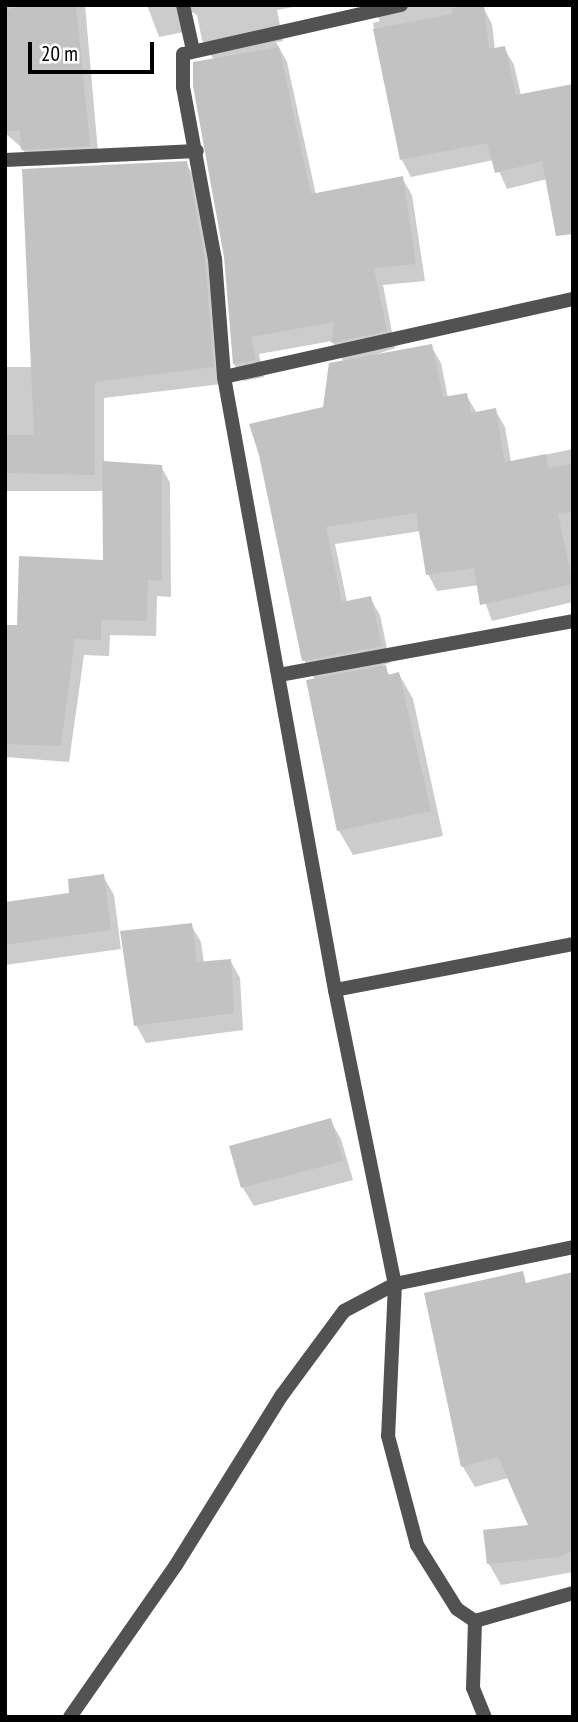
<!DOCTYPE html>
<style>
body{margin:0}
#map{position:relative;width:578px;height:1722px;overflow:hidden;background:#fff;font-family:"PT Sans Narrow",sans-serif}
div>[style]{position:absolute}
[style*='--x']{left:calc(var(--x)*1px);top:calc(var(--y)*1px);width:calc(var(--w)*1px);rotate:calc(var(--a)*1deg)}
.shadow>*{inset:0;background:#0003}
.building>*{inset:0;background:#c2c2c2}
.street>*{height:14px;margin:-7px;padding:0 7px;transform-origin:7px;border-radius:7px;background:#525252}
span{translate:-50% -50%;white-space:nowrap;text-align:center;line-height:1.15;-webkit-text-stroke:5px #fff;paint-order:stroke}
.frame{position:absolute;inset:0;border:7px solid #000;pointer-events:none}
.scale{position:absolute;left:28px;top:42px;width:126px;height:32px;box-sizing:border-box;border:4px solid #000;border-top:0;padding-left:9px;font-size:21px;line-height:24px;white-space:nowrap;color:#000;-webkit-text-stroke:5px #fff;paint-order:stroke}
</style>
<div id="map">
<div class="shadow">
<div style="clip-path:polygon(5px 5px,85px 5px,99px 163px,33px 166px,22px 148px,5px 133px)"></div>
<div style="clip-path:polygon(147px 5px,304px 5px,277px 10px,283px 41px,276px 42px,287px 62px,316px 195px,402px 178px,412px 195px,425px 281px,383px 285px,395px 348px,363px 359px,431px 346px,441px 363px,448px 398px,466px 395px,477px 413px,495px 410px,505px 427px,511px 462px,573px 449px,573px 602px,492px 621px,479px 585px,437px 591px,428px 574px,421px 531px,335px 544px,347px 602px,370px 598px,380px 615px,390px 663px,383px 665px,390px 676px,399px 674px,413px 699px,443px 836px,353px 855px,339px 831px,308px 681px,315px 680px,304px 660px,325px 409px,344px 362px,332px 341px,259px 354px,264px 377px,244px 381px,234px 364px,213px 59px,202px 40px,197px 15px,192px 12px,182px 20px,184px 32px,159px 37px)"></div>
<div style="clip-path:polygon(371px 5px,483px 7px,492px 24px,495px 50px,504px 48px,514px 65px,521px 95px,570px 86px,547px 179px,507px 189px,494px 160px,411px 177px,402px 160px,373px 23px,380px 21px)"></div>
<div style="clip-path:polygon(186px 163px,196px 180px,214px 279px,222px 384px,104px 398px,104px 462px,161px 466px,170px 483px,171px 597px,157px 596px,156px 636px,110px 635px,109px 656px,84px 655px,69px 762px,5px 757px,5px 627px,19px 627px,105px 562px,104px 491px,5px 491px,5px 367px,34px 367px)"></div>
<div style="clip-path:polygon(103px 876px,114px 895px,121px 949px,5px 965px,5px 904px,71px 895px)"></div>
<div style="clip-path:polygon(191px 925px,201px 942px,204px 963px,230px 960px,240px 978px,243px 1030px,146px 1043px,136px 1025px)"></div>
<div style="clip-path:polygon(330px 1120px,341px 1139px,353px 1180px,254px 1206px,243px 1188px,232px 1147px)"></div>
<div style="clip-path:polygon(522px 1273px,573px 1460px,573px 1572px,501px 1585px,489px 1564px,485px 1532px,531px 1526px,508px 1478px,475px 1487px,463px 1467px,426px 1294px)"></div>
</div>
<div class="building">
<div style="clip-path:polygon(26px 5px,76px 5px,90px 146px,21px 150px,20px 131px,7px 131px,5px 10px)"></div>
<div style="clip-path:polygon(484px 5px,489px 49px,505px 46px,516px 95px,573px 84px,573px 234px,556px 236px,542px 161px,495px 173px,487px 143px,400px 160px,373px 29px,452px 14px,452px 8px)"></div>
<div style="clip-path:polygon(279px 47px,311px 194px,403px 176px,416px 264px,374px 268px,387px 331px,331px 343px,334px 322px,251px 337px,256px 360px,233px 364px,224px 257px,193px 86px,193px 62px)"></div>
<div style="clip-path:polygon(187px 161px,205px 260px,214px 367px,95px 382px,95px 475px,5px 473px,5px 435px,34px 435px,22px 169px)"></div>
<div style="clip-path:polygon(432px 344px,443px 397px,467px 393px,471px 413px,496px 408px,505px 462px,546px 454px,548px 468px,573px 464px,573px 512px,558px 514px,573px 584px,480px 605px,474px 568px,426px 575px,416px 513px,326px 527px,342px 602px,371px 596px,382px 646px,302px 661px,259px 455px,249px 424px,323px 407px,329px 363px)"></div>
<div style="clip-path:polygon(102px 461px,162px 465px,162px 581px,148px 580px,147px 621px,101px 620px,101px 640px,75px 639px,61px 746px,5px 744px,5px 625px,17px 625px,19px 556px,103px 560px)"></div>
<div style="clip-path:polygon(386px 665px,388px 675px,399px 672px,431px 811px,337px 831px,306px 680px)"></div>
<div style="clip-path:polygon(104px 874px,111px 930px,5px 945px,5px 902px,69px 893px,68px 879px)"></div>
<div style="clip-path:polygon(192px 923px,197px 962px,231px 959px,234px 1013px,134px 1026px,120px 931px)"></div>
<div style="clip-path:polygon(331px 1118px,343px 1161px,241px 1188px,229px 1146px)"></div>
<div style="clip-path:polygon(523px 1271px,526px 1283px,573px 1272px,573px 1551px,559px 1557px,487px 1564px,483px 1530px,528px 1525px,498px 1457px,461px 1467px,424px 1293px)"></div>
</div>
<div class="street">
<div style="--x:183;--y:5;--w:46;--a:77.5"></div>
<div style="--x:401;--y:5;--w:223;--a:167.3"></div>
<div style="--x:183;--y:54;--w:33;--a:90"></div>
<div style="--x:183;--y:87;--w:175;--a:79.5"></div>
<div style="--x:215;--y:259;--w:118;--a:85.6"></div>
<div style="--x:224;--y:377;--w:623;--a:79.74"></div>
<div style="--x:335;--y:990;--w:300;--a:78.5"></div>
<div style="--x:395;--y:1284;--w:152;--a:92.6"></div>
<div style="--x:388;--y:1436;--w:113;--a:75.1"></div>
<div style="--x:417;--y:1545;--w:75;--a:58"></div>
<div style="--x:457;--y:1609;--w:22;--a:34"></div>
<div style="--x:475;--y:1621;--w:102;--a:-15.9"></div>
<div style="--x:5;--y:160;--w:192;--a:-2.7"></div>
<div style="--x:224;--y:377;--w:358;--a:-12.6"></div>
<div style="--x:279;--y:675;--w:299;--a:-10.4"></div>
<div style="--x:335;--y:990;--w:242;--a:-10.9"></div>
<div style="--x:475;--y:1621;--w:67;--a:91.7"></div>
<div style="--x:473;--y:1688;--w:31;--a:68"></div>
<div style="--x:70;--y:1717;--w:185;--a:-55.1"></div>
<div style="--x:176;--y:1565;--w:200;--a:-58.1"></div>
<div style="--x:282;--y:1395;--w:104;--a:-53.6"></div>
<div style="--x:344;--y:1311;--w:58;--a:-27.9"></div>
<div style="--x:395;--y:1284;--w:182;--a:-11.7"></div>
</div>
<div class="frame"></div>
<div class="scale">20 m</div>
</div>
